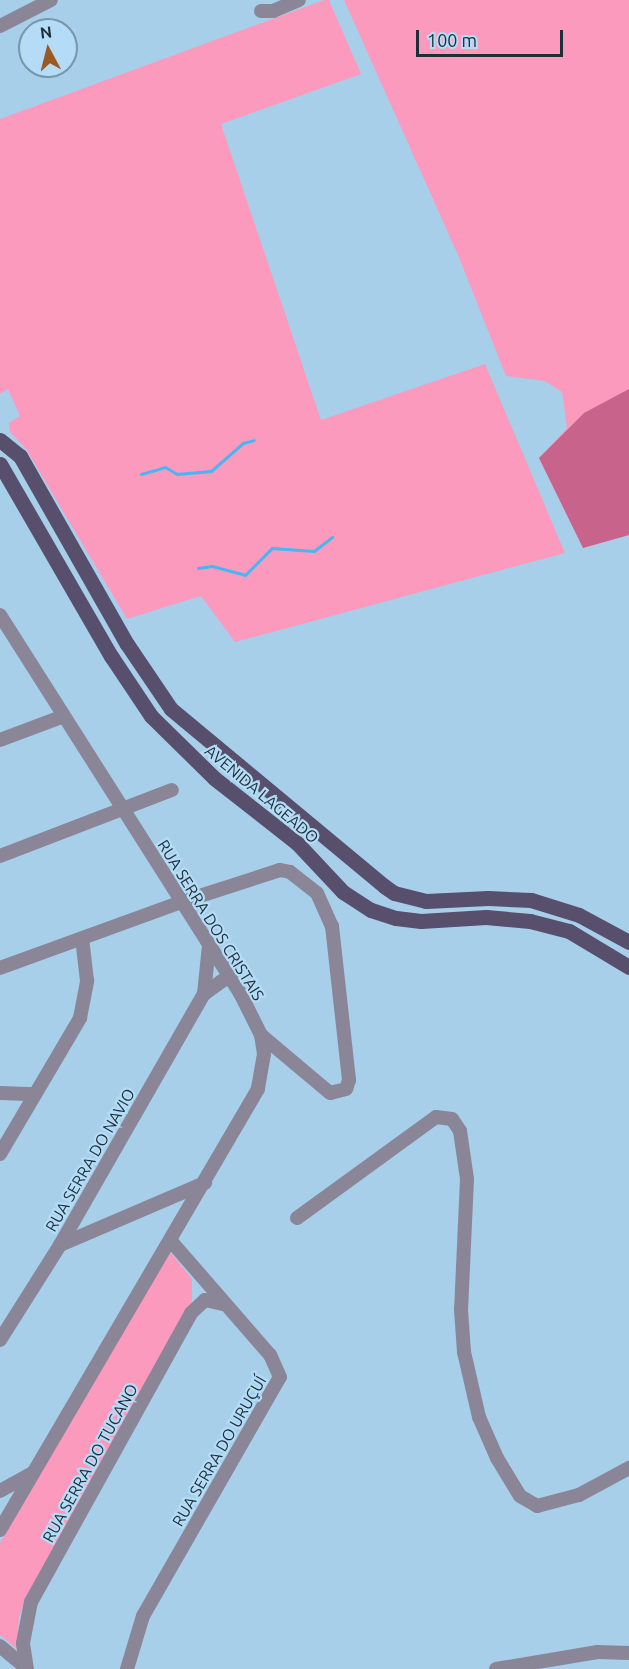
<!DOCTYPE html>
<meta charset="utf-8">
<style>
body{margin:0}
#map{position:relative;width:629px;height:1669px;overflow:hidden;background:#a7cfea;font-family:Ubuntu,sans-serif}
div>[style]{position:absolute}
[style*='--x']{left:calc(var(--x)*1px);top:calc(var(--y)*1px);width:calc(var(--w)*1px);rotate:calc(var(--a)*1deg)}
.green>*{inset:0;background:#fb9abd}
.forest>*{inset:0;background:#c8648b}
.stream>*{height:3px;margin:-1.5px;padding:0 1.5px;transform-origin:1.5px;border-radius:1.5px;background:#47b6f4}
.minor>*{height:14px;margin:-7px;padding:0 7px;transform-origin:7px;border-radius:7px;background:#8a8697}
.major>*{height:15px;margin:-7.5px;padding:0 7.5px;transform-origin:7.5px;border-radius:7.5px;background:#574f6c}
span{translate:-50% -50%;white-space:nowrap;text-align:center;line-height:1.15;-webkit-text-stroke:4.5px #b4dcf7;paint-order:stroke}
.street-label{font-size:16px;color:#1e2e38}
.north{position:absolute;left:18px;top:18px;width:60px;height:60px;box-sizing:border-box;background:#b4dcf7;border:2px solid #7896ab;border-radius:50%;rotate:353deg;font-size:16px;font-weight:700;line-height:24px;text-align:center;color:#1e2e38}
.north::after{content:'';display:block;margin:auto;width:21px;height:27px;background:#9a5a23;clip-path:polygon(50% 0,100% 100%,50% 72%,0 100%)}
.scale{position:absolute;left:416px;top:30px;width:147px;height:27px;box-sizing:border-box;border:3px solid #1e2e38;border-top:0;padding-left:8px;font-size:18px;line-height:21px;white-space:nowrap;color:#1e2e38;-webkit-text-stroke:4px #b4dcf7;paint-order:stroke}
</style>
<div id="map">
<div class="green">
<div style="clip-path:polygon(324px 0,329px 0,361px 74px,221px 124px,321px 420px,485px 364px,565px 553px,235px 642px,201px 596px,127px 619px,26px 449px,10px 432px,9px 423px,20px 416px,8px 389px,0 394px,0 119px)"></div>
<div style="clip-path:polygon(344px 0,629px 0,629px 535px,583px 548px,539px 458px,567px 428px,562px 392px,545px 381px,506px 376px,458px 255px)"></div>
<div style="clip-path:polygon(170px 1252px,192px 1279px,192px 1302px,27px 1596px,19px 1617px,17px 1649px,0 1635px,0 1543px)"></div>
</div>
<div class="forest">
<div style="clip-path:polygon(629px 389px,629px 535px,583px 548px,539px 458px,584px 413px)"></div>
</div>
<div class="stream">
<div style="--x:141;--y:474;--w:25;--a:-16"></div>
<div style="--x:165;--y:467;--w:14;--a:30"></div>
<div style="--x:177;--y:474;--w:34;--a:-5"></div>
<div style="--x:211;--y:471;--w:43;--a:-41.2"></div>
<div style="--x:243;--y:443;--w:11;--a:-15"></div>
<div style="--x:198;--y:568;--w:14;--a:-8"></div>
<div style="--x:212;--y:566;--w:34;--a:15"></div>
<div style="--x:245;--y:575;--w:38;--a:-45"></div>
<div style="--x:272;--y:548;--w:42;--a:4.1"></div>
<div style="--x:314;--y:551;--w:23;--a:-38"></div>
</div>
<div class="minor">
<div style="--x:261;--y:11;--w:12;--a:0"></div>
<div style="--x:273;--y:11;--w:28;--a:-23"></div>
<div style="--x:0;--y:26;--w:57;--a:-27"></div>
<div style="--x:0;--y:615;--w:448;--a:57.6"></div>
<div style="--x:240;--y:993;--w:47;--a:63.4"></div>
<div style="--x:261;--y:1035;--w:19;--a:81"></div>
<div style="--x:264;--y:1054;--w:36;--a:100"></div>
<div style="--x:258;--y:1089;--w:511;--a:120.33"></div>
<div style="--x:0;--y:740;--w:68;--a:-20.6"></div>
<div style="--x:0;--y:856;--w:184;--a:-21"></div>
<div style="--x:0;--y:968;--w:193;--a:-20"></div>
<div style="--x:181;--y:902;--w:104;--a:-17.9"></div>
<div style="--x:280;--y:870;--w:10;--a:11"></div>
<div style="--x:290;--y:872;--w:34;--a:38"></div>
<div style="--x:317;--y:893;--w:36;--a:66"></div>
<div style="--x:332;--y:926;--w:155;--a:83.7"></div>
<div style="--x:349;--y:1080;--w:9;--a:108"></div>
<div style="--x:346;--y:1089;--w:16;--a:166"></div>
<div style="--x:330;--y:1093;--w:90;--a:-140"></div>
<div style="--x:204;--y:994;--w:31;--a:-36"></div>
<div style="--x:0;--y:1093;--w:35;--a:2"></div>
<div style="--x:0;--y:1154;--w:158;--a:-59.5"></div>
<div style="--x:80;--y:1018;--w:38;--a:-79"></div>
<div style="--x:87;--y:981;--w:43;--a:-96.6"></div>
<div style="--x:297;--y:1218;--w:172;--a:-36"></div>
<div style="--x:436;--y:1117;--w:16;--a:7"></div>
<div style="--x:452;--y:1119;--w:14;--a:56"></div>
<div style="--x:460;--y:1131;--w:49;--a:81.7"></div>
<div style="--x:467;--y:1179;--w:131;--a:92.6"></div>
<div style="--x:461;--y:1310;--w:42;--a:85.9"></div>
<div style="--x:464;--y:1352;--w:67;--a:77"></div>
<div style="--x:479;--y:1417;--w:45;--a:66.3"></div>
<div style="--x:497;--y:1458;--w:44;--a:58.8"></div>
<div style="--x:520;--y:1496;--w:20;--a:30"></div>
<div style="--x:537;--y:1506;--w:43;--a:-14.7"></div>
<div style="--x:579;--y:1495;--w:57;--a:-28.4"></div>
<div style="--x:60;--y:1245;--w:158;--a:-23.2"></div>
<div style="--x:0;--y:1340;--w:112;--a:-57.7"></div>
<div style="--x:60;--y:1245;--w:289;--a:-60.2"></div>
<div style="--x:204;--y:994;--w:48;--a:-84.1"></div>
<div style="--x:0;--y:1491;--w:37;--a:-29"></div>
<div style="--x:0;--y:1646;--w:35;--a:40"></div>
<div style="--x:27;--y:1669;--w:26;--a:-99"></div>
<div style="--x:23;--y:1643;--w:42;--a:-79"></div>
<div style="--x:31;--y:1602;--w:330;--a:-61"></div>
<div style="--x:191;--y:1313;--w:19;--a:-43"></div>
<div style="--x:205;--y:1300;--w:18;--a:13"></div>
<div style="--x:127;--y:1669;--w:55;--a:-73.2"></div>
<div style="--x:143;--y:1616;--w:275;--a:-60.2"></div>
<div style="--x:280;--y:1377;--w:24;--a:-114"></div>
<div style="--x:270;--y:1355;--w:151;--a:-131"></div>
<div style="--x:496;--y:1669;--w:103;--a:-9.5"></div>
<div style="--x:598;--y:1652;--w:31;--a:2"></div>
</div>
<div class="major">
<div style="--x:0;--y:440;--w:26;--a:39"></div>
<div style="--x:20;--y:456;--w:216;--a:60.4"></div>
<div style="--x:127;--y:644;--w:78;--a:55.9"></div>
<div style="--x:171;--y:709;--w:277;--a:39.7"></div>
<div style="--x:384;--y:886;--w:12;--a:35"></div>
<div style="--x:394;--y:893;--w:33;--a:14"></div>
<div style="--x:426;--y:901;--w:62;--a:-2.8"></div>
<div style="--x:488;--y:898;--w:43;--a:2.7"></div>
<div style="--x:531;--y:900;--w:50;--a:17.4"></div>
<div style="--x:579;--y:915;--w:57;--a:28.4"></div>
<div style="--x:0;--y:464;--w:222;--a:60"></div>
<div style="--x:111;--y:656;--w:72;--a:56.3"></div>
<div style="--x:151;--y:716;--w:88;--a:44.5"></div>
<div style="--x:214;--y:778;--w:105;--a:38.1"></div>
<div style="--x:297;--y:843;--w:67;--a:46.8"></div>
<div style="--x:343;--y:892;--w:33;--a:33"></div>
<div style="--x:371;--y:910;--w:26;--a:18"></div>
<div style="--x:396;--y:918;--w:25;--a:7"></div>
<div style="--x:421;--y:921;--w:65;--a:-3.5"></div>
<div style="--x:486;--y:917;--w:44;--a:5.2"></div>
<div style="--x:530;--y:921;--w:40;--a:14.4"></div>
<div style="--x:569;--y:931;--w:70;--a:31"></div>
</div>
<div class="street-label">
<span style="left:262px;top:794px;rotate:40deg">AVENIDA LAGEADO</span>
<span style="left:211px;top:920px;rotate:58deg">RUA SERRA DOS CRISTAIS</span>
<span style="left:90px;top:1160px;rotate:-60deg">RUA SERRA DO NAVIO</span>
<span style="left:219px;top:1451px;rotate:-60deg">RUA SERRA DO URUÇUÍ</span>
<span style="left:90px;top:1463px;rotate:-61deg">RUA SERRA DO TUCANO</span>
</div>
<div class="north">N</div>
<div class="scale">100 m</div>
</div>
